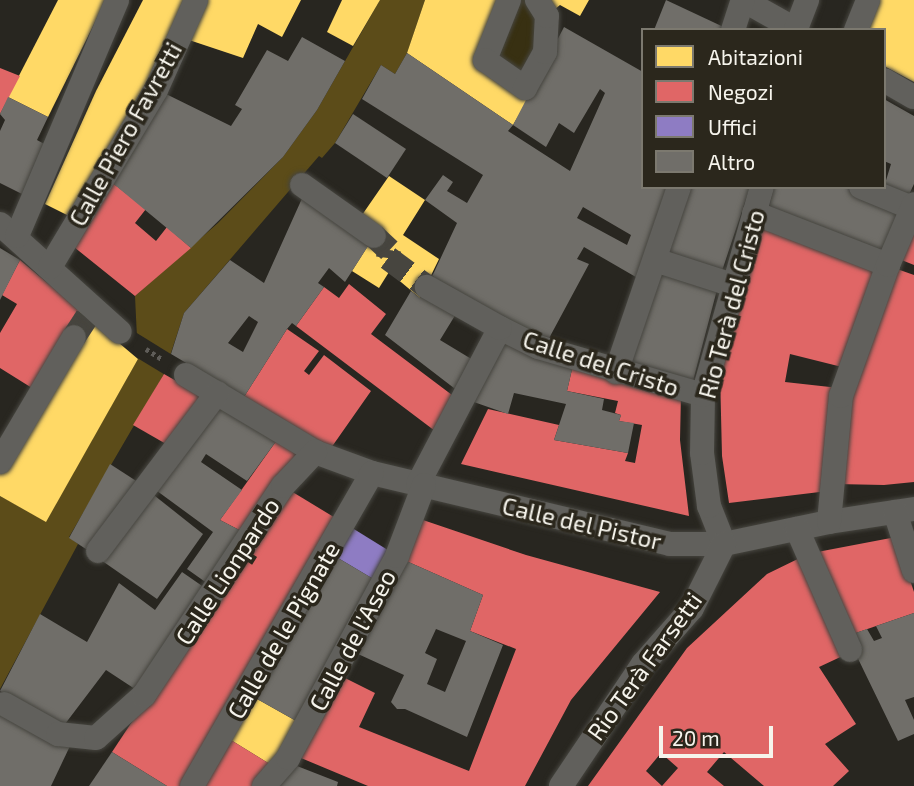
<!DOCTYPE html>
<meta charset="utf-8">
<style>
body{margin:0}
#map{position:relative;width:914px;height:786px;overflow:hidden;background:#282620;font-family:"Exo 2",sans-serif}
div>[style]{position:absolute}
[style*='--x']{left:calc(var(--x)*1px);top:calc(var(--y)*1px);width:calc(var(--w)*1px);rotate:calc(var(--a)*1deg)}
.green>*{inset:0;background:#383012}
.water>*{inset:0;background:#5c4c19}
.pier>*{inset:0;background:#282620}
.homes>*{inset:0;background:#ffd966}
.shops>*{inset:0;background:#e06666}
.offices>*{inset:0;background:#8e7cc3}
.building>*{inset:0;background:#706e69}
.pedestrian-tunnel>*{height:24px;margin-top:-12px;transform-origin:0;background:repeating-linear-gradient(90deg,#47453f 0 24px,transparent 0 36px)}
.path>*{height:4.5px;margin-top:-2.25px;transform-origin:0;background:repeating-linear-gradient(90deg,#5f5d59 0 3.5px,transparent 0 7px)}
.roads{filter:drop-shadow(0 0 2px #46453f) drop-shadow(0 0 2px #46453f)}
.pedestrian>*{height:24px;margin:-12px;padding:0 12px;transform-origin:12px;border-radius:12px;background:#61605c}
span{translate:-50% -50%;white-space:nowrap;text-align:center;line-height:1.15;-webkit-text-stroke:7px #2b271c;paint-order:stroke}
.street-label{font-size:24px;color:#f6f4ec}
.legend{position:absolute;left:641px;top:28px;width:245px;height:161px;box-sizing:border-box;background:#2b271c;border:2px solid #7c796f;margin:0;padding:9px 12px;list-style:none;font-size:21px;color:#f6f4ec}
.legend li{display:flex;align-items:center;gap:14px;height:35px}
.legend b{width:35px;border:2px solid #7c796f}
.scale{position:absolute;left:659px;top:726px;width:114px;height:32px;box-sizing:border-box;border:4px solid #f6f4ec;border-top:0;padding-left:9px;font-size:21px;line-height:24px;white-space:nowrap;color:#f6f4ec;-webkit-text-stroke:5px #2b271c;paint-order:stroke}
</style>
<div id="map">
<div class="green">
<div style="clip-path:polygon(519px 0,528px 0,542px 23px,524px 77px,493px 57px)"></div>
</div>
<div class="water">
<div style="clip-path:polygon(380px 0,425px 0,407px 53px,395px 74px,381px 65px,335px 143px,322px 158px,319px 156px,184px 313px,164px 374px,69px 537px,78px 544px,0 689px,0 496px,46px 521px,138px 359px,135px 296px,218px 223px,283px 157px,317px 110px)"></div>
</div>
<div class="pier">
<div style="clip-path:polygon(132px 330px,174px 356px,167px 376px,134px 356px)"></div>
</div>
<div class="homes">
<div style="clip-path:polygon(58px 0,106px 0,48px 117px,8px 97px)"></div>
<div style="clip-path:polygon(143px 0,191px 0,73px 218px,45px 204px,96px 91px)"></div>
<div style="clip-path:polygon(202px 0,301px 0,282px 37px,258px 24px,243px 58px,186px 39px)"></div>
<div style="clip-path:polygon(342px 0,380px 0,353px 46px,327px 32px)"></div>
<div style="clip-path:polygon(425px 0,507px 0,475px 66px,527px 101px,513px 125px,407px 53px)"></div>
<div style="clip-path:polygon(548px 0,589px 0,580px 16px,560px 5px,554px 10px)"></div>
<div style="clip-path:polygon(875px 0,914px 0,914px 82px,884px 66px,884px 30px,861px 30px)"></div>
<div style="clip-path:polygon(389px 176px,425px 200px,403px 235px,439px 259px,420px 298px,389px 272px,379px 288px,352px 271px,380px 227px,362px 215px)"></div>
<div style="clip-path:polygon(81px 311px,138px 359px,46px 522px,0 496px,0 463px,67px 331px)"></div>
<div style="clip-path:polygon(250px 695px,298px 722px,273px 766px,226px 737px)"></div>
</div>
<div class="shops">
<div style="clip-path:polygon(0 68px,20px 76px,0 114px)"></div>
<div style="clip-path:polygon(110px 181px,146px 209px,135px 223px,156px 241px,167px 227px,191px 248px,135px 296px,69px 243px)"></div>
<div style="clip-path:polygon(914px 218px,914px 265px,899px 259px)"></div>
<div style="clip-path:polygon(763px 226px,876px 266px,846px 368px,790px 354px,785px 382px,839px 388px,828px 491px,729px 503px,722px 456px,720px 373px)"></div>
<div style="clip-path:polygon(20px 260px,81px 311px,32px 388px,0 368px,0 333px,17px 304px,2px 295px)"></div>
<div style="clip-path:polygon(897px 269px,914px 275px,914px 482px,884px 485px,836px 484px,844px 397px)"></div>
<div style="clip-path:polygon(349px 284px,386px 314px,371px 334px,460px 401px,439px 434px,296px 326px,324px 287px,339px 298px)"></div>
<div style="clip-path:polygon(287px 329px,319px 351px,304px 371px,309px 375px,324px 355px,371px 391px,331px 448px,244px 397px)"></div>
<div style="clip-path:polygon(573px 365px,681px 394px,680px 440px,689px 516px,461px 464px,488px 409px,559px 425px,554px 440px,628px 453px,625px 461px,635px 463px,642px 425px,619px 421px,621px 415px,615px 413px,618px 401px,567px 391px)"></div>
<div style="clip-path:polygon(164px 374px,208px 399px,173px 448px,133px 425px)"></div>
<div style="clip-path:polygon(277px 440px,301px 454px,247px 534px,220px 520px)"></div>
<div style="clip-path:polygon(286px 488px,342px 522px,188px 786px,167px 786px,112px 752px)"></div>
<div style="clip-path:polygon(423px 520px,526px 555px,660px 592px,571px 700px,525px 786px,368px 786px,301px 758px,345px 678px,375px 693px,359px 727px,469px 771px,516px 649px,470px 631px,483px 595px,404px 560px)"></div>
<div style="clip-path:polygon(896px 537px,914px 592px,914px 613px,847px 636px,812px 553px)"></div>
<div style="clip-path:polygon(evenodd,808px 554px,849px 653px,819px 667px,856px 724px,825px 744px,849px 771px,833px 786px,764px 786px,724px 752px,707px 772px,724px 786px,588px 786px,687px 648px,767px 574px,808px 554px,661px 753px,678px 768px,662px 786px,646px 771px,661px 753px)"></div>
<div style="clip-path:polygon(226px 737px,273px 766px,257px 786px,197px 786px)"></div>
</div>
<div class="offices">
<div style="clip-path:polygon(349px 526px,391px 552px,375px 580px,333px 555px)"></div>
</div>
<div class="building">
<div style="clip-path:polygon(666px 0,730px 30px,654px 30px)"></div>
<div style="clip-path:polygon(evenodd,564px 27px,643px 72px,643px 187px,673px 187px,641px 280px,584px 247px,577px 259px,589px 264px,547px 342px,429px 283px,457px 223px,425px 200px,443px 175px,453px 182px,447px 191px,467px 203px,483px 175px,362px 99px,381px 65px,395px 74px,407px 53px,513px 125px,508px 131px,570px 171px,605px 93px,600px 89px,574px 133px,559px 123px,546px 147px,513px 125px,564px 27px,583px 207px,631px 235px,627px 245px,577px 218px,583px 207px)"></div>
<div style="clip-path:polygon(302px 37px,345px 61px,317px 110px,283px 157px,191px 248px,110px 181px,164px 93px,231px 126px,242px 109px,235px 105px,267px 50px,288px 61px)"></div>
<div style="clip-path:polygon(8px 97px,48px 117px,37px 140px,48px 146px,22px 194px,0 183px,0 131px,5px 120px,0 114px)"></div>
<div style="clip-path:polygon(884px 99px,914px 116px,914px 184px,906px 201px,884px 187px,891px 164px,884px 161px)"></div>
<div style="clip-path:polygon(353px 114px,406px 149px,387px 178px,335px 143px)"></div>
<div style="clip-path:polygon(689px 187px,750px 187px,720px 277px,665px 259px)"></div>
<div style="clip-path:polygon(774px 187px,849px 187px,903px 208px,885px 259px,768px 211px)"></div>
<div style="clip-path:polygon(evenodd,304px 194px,370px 243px,345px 282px,329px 268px,318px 283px,324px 287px,296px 326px,292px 323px,287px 329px,244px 397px,171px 354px,184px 313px,230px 260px,264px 283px,304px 194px,249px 316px,258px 322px,243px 352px,228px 343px,249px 316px)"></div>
<div style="clip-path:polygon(0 248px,20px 260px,0 300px)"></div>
<div style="clip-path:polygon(657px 268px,718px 286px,692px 385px,624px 370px)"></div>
<div style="clip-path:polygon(425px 290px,459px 309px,440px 340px,478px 363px,463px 395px,385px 335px,411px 291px,420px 298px)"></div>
<div style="clip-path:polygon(501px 336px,573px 365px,567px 391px,604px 399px,602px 410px,621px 415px,619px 421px,634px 423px,628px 453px,554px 440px,566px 404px,514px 393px,508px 414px,471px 401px)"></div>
<div style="clip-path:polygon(214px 402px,277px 440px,247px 481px,206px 454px,201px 462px,242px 490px,220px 520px,247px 534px,211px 586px,187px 569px,213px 532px,153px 488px)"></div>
<div style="clip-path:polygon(110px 464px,144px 486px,92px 553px,69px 538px)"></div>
<div style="clip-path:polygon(150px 492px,203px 534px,157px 599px,98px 558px)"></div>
<div style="clip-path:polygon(333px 555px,375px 580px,298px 722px,250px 695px)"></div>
<div style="clip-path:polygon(evenodd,404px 560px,483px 595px,470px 631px,503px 645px,467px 737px,405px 709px,397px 709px,391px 702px,404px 675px,358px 654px,404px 560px,436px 629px,466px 641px,445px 692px,427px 684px,437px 659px,425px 653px,436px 629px)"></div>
<div style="clip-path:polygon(182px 572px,208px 590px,141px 693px,106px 670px,62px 728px,0 691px,40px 614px,87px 642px,119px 583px,155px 610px)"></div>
<div style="clip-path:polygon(914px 613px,914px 697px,905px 700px,914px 720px,914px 734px,898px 741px,847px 636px,867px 629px,874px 641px,882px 638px,876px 626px)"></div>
<div style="clip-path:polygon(0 715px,70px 746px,51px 786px,0 786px)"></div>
<div style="clip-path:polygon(112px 752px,167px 786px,89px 786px)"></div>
<div style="clip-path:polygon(297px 766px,338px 782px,337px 786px,273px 786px)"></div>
</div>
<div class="pedestrian-tunnel">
<div style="--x:374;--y:236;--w:21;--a:43"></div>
<div style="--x:389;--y:250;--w:8;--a:97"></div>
<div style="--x:388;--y:258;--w:49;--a:36.6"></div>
<div style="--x:74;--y:337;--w:24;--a:-57"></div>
</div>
<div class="path">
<div style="--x:146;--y:349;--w:19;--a:32"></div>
</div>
<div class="roads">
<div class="pedestrian">
<div style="--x:509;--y:0;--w:65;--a:111.8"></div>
<div style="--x:485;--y:60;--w:49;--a:35"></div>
<div style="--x:525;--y:88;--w:41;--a:-60.9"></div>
<div style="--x:545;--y:52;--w:36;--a:-87"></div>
<div style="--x:547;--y:16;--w:19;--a:-122"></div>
<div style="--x:743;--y:0;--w:62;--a:29.1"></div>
<div style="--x:796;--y:29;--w:31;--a:-69"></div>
<div style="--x:733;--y:30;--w:32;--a:-72"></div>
<div style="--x:856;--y:30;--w:32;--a:-68"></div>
<div style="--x:884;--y:80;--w:34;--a:30"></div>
<div style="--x:302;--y:185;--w:88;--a:35.3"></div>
<div style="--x:861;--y:187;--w:55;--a:22.4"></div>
<div style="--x:754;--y:213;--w:144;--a:21.2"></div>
<div style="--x:0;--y:224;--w:161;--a:42"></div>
<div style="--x:17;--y:236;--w:256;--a:-67"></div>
<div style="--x:655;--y:260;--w:82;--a:17.8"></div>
<div style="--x:50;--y:267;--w:206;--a:-59.1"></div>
<div style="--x:156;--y:90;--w:98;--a:-66"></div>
<div style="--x:500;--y:328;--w:42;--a:26.6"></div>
<div style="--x:538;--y:347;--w:172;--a:16.2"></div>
<div style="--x:616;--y:372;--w:195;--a:-71.2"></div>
<div style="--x:186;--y:375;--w:150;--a:30.8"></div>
<div style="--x:315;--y:452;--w:61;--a:20.2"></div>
<div style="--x:372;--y:473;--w:306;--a:13.4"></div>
<div style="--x:670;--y:544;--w:54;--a:0"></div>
<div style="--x:724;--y:544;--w:107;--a:-11.8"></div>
<div style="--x:829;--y:522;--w:86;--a:-8.7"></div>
<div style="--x:0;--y:462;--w:145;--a:-59.4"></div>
<div style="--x:418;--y:484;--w:176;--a:-62.3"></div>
<div style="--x:500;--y:328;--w:84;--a:-150.7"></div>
<div style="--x:895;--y:512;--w:62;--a:72.1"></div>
<div style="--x:829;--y:522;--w:127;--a:-84.6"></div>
<div style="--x:841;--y:396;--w:139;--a:-70.3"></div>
<div style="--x:888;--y:265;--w:66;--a:-66.9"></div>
<div style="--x:797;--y:529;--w:132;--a:66.3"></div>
<div style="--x:724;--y:544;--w:41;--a:-111.5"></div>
<div style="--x:709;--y:506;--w:53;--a:-97.5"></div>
<div style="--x:702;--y:453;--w:58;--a:-89"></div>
<div style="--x:703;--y:395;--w:216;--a:-74.2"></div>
<div style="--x:98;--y:551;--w:198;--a:-53"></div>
<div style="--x:4;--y:704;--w:62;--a:29.1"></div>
<div style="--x:58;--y:734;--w:38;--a:6"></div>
<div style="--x:96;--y:738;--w:64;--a:-41.9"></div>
<div style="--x:144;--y:695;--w:251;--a:-56.4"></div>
<div style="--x:283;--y:486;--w:47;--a:-46.7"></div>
<div style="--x:192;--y:786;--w:361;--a:-60.1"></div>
<div style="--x:264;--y:786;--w:37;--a:-49"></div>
<div style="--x:288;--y:758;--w:230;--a:-61.6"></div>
<div style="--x:397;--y:556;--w:76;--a:-69.2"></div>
<div style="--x:561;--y:786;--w:147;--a:-56.1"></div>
<div style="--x:643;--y:664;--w:74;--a:-48.8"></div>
<div style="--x:692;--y:608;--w:72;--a:-63.4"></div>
</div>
</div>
<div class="street-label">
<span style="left:125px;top:134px;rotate:-61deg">Calle Piero Favretti</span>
<span style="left:731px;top:304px;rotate:-75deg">Rio Terà del Cristo</span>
<span style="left:601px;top:363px;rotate:18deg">Calle del Cristo</span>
<span style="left:582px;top:523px;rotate:13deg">Calle del Pistor</span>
<span style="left:227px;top:571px;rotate:-57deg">Calle Lionpardo</span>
<span style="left:283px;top:630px;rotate:-60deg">Calle de le Pignate</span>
<span style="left:352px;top:640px;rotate:-62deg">Calle de l'Aseo</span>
<span style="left:644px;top:666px;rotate:-54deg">Rio Terà Farsetti</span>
</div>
<ul class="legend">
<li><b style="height:19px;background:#ffd966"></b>Abitazioni</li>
<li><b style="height:19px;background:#e06666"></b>Negozi</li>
<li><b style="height:19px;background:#8e7cc3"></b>Uffici</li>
<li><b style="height:19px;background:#706e69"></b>Altro</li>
</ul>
<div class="scale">20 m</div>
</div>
